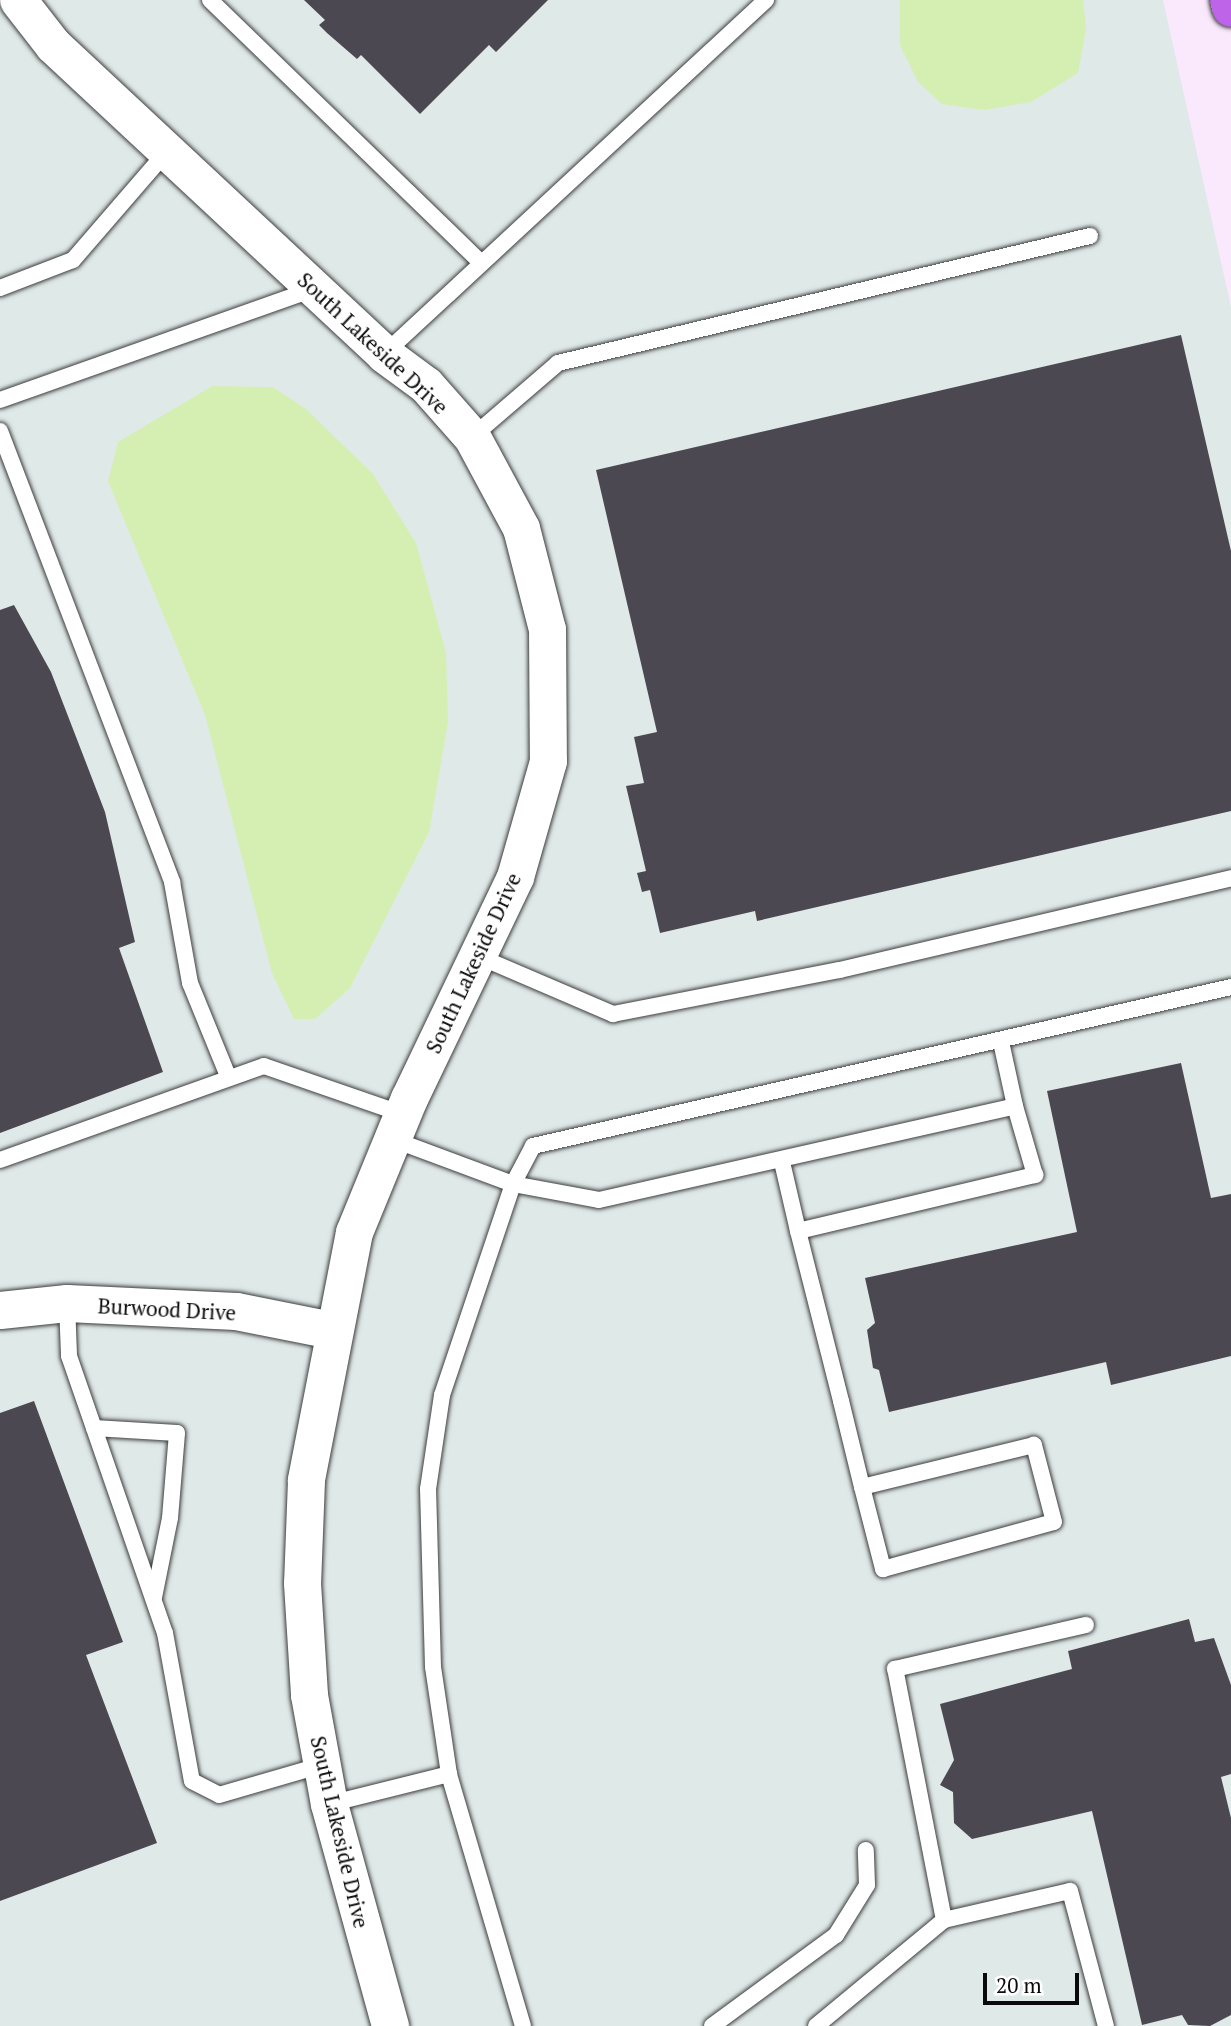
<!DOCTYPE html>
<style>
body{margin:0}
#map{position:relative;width:1231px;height:2026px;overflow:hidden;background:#fae9fd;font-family:"PT Serif",serif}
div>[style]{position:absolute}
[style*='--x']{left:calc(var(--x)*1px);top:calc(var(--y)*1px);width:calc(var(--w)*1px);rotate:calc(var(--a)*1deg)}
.industrial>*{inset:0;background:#dfe9e8}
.water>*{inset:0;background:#d5efb3}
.building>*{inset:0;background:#4c4852}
.roads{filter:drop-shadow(0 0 2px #3d3d3d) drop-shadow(0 0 2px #3d3d3d)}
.service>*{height:16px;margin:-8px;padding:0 8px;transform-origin:8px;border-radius:8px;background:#fff}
.tertiary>*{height:37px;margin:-18.5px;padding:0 18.5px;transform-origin:18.5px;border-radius:18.5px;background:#fff}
.trunk>*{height:38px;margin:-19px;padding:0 19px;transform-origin:19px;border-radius:19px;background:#be64e8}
span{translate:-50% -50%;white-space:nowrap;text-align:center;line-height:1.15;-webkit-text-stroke:7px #fff;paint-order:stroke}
.street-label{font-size:21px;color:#0a0a0a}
.scale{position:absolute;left:983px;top:1973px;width:96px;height:32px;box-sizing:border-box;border:4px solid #0a0a0a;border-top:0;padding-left:9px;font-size:21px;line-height:24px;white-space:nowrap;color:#0a0a0a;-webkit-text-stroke:5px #fff;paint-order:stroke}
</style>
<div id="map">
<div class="industrial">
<div style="clip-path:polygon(0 0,1163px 0,1231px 307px,1231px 2026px,0 2026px)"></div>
</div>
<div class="water">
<div style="clip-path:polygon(900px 0,1083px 0,1086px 29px,1078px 73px,1031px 102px,984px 110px,942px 104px,918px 82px,900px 45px)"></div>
<div style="clip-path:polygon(212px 386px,273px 387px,306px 409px,373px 474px,416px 543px,446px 653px,448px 722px,429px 832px,350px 988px,315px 1019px,294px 1019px,272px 973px,205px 715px,108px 481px,118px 442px)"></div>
</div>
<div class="building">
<div style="clip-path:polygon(304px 0,548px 0,496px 52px,489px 45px,420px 114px,361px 55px,357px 59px,327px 33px,319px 25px,325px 20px)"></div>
<div style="clip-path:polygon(1181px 335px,1231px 551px,1231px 811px,757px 921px,755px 911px,660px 933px,650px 890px,642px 892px,637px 873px,646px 871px,626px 786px,644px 783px,634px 737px,657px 732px,596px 470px)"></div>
<div style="clip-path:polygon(14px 605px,51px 672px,105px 812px,135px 942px,119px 948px,163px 1072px,0 1133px,0 610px)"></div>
<div style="clip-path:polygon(1181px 1063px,1211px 1198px,1231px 1194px,1231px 1356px,1111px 1385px,1106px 1362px,889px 1412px,879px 1370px,873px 1368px,867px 1330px,875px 1323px,865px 1278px,1077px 1232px,1047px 1091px)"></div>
<div style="clip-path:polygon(34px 1401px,123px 1642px,86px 1655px,157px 1843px,0 1901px,0 1413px)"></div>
<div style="clip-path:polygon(1189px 1619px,1195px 1642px,1214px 1638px,1231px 1685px,1231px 1774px,1221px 1777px,1231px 1818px,1231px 2015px,1210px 2026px,1188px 2025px,1182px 2015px,1142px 2025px,1092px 1811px,972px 1839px,954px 1823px,953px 1792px,940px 1785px,954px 1760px,940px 1704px,1072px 1669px,1068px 1651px)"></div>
</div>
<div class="roads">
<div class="service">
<div style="--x:210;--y:0;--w:376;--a:44.1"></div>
<div style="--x:0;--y:288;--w:78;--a:-21"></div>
<div style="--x:73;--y:260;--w:144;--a:-49.2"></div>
<div style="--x:384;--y:354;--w:521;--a:-42.82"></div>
<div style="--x:0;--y:400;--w:333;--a:-19.5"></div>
<div style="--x:0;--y:431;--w:483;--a:69.1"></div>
<div style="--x:172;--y:882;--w:103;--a:79.9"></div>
<div style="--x:190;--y:983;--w:100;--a:67.8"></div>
<div style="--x:472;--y:437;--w:113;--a:-40.7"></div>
<div style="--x:558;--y:363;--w:547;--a:-13.43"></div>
<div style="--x:480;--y:957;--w:145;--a:23.2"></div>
<div style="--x:613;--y:1014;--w:231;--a:-11"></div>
<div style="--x:840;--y:970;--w:402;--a:-13.2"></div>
<div style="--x:392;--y:1139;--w:129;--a:20.4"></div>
<div style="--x:513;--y:1184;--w:87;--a:10.5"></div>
<div style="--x:599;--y:1200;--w:426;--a:-12.7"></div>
<div style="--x:1015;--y:1106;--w:66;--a:-102.3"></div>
<div style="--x:0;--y:1160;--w:280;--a:-19.6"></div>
<div style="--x:264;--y:1066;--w:147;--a:19.1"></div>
<div style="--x:782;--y:1162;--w:71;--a:76.9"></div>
<div style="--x:798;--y:1231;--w:175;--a:75.8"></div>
<div style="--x:841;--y:1401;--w:89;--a:76.3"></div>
<div style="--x:862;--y:1487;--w:85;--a:75.6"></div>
<div style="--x:883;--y:1569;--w:177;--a:-15.4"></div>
<div style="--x:1054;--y:1522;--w:80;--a:-104.6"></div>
<div style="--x:1034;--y:1445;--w:177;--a:166.3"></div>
<div style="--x:798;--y:1231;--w:244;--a:-13.3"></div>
<div style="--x:1035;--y:1175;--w:72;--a:-106.2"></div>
<div style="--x:67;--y:1303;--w:53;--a:87.8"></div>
<div style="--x:69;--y:1356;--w:293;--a:70.9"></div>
<div style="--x:165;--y:1633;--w:150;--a:79.7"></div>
<div style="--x:192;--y:1781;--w:30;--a:27"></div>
<div style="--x:219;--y:1795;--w:107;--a:-16.2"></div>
<div style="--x:94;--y:1428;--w:83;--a:3.4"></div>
<div style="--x:177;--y:1433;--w:85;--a:94.7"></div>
<div style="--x:170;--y:1518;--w:81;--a:101.4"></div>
<div style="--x:329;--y:1804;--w:124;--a:-14"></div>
<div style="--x:944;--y:1920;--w:129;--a:-13"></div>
<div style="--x:1070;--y:1891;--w:140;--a:75.1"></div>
<div style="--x:523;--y:2026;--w:263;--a:-106.4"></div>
<div style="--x:449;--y:1774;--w:108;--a:-98.5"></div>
<div style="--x:433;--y:1667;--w:178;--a:-91.6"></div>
<div style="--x:428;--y:1489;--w:95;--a:-81.5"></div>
<div style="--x:442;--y:1395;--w:223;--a:-71.4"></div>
<div style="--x:513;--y:1184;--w:43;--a:-62.2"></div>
<div style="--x:533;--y:1146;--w:716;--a:-12.83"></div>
<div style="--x:712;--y:2026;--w:154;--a:-36.3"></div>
<div style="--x:836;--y:1935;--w:59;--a:-58.2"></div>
<div style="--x:867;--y:1885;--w:35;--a:-92"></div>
<div style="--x:816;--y:2026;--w:166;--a:-39.6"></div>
<div style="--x:944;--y:1920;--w:256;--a:-101"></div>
<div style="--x:895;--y:1669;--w:196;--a:-13"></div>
</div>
<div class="tertiary">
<div style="--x:18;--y:0;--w:57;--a:52.1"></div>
<div style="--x:53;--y:45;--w:453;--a:43"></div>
<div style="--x:384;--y:354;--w:52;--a:36.4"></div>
<div style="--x:426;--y:385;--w:69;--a:48.5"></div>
<div style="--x:472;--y:437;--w:103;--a:61.7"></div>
<div style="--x:521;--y:528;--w:104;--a:75.6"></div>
<div style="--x:547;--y:629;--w:132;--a:89.6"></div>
<div style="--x:548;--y:761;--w:121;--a:105.9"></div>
<div style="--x:515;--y:877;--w:245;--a:115.6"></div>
<div style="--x:409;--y:1098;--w:145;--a:112.3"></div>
<div style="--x:354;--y:1232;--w:253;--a:101"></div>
<div style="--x:306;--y:1480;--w:103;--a:92.2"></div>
<div style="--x:302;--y:1583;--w:112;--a:86.4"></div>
<div style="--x:309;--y:1695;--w:111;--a:79.6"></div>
<div style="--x:329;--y:1804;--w:230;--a:74.6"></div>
<div style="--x:0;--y:1310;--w:67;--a:-6"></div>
<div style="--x:67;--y:1303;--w:169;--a:2.7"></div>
<div style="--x:236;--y:1311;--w:98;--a:11.2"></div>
</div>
<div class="trunk">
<div style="--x:1229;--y:0;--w:8;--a:76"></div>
</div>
</div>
<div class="street-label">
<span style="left:373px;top:343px;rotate:43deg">South Lakeside Drive</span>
<span style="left:473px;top:963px;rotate:-65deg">South Lakeside Drive</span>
<span style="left:167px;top:1309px;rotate:3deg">Burwood Drive</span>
<span style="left:340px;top:1832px;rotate:77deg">South Lakeside Drive</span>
</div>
<div class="scale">20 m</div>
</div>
